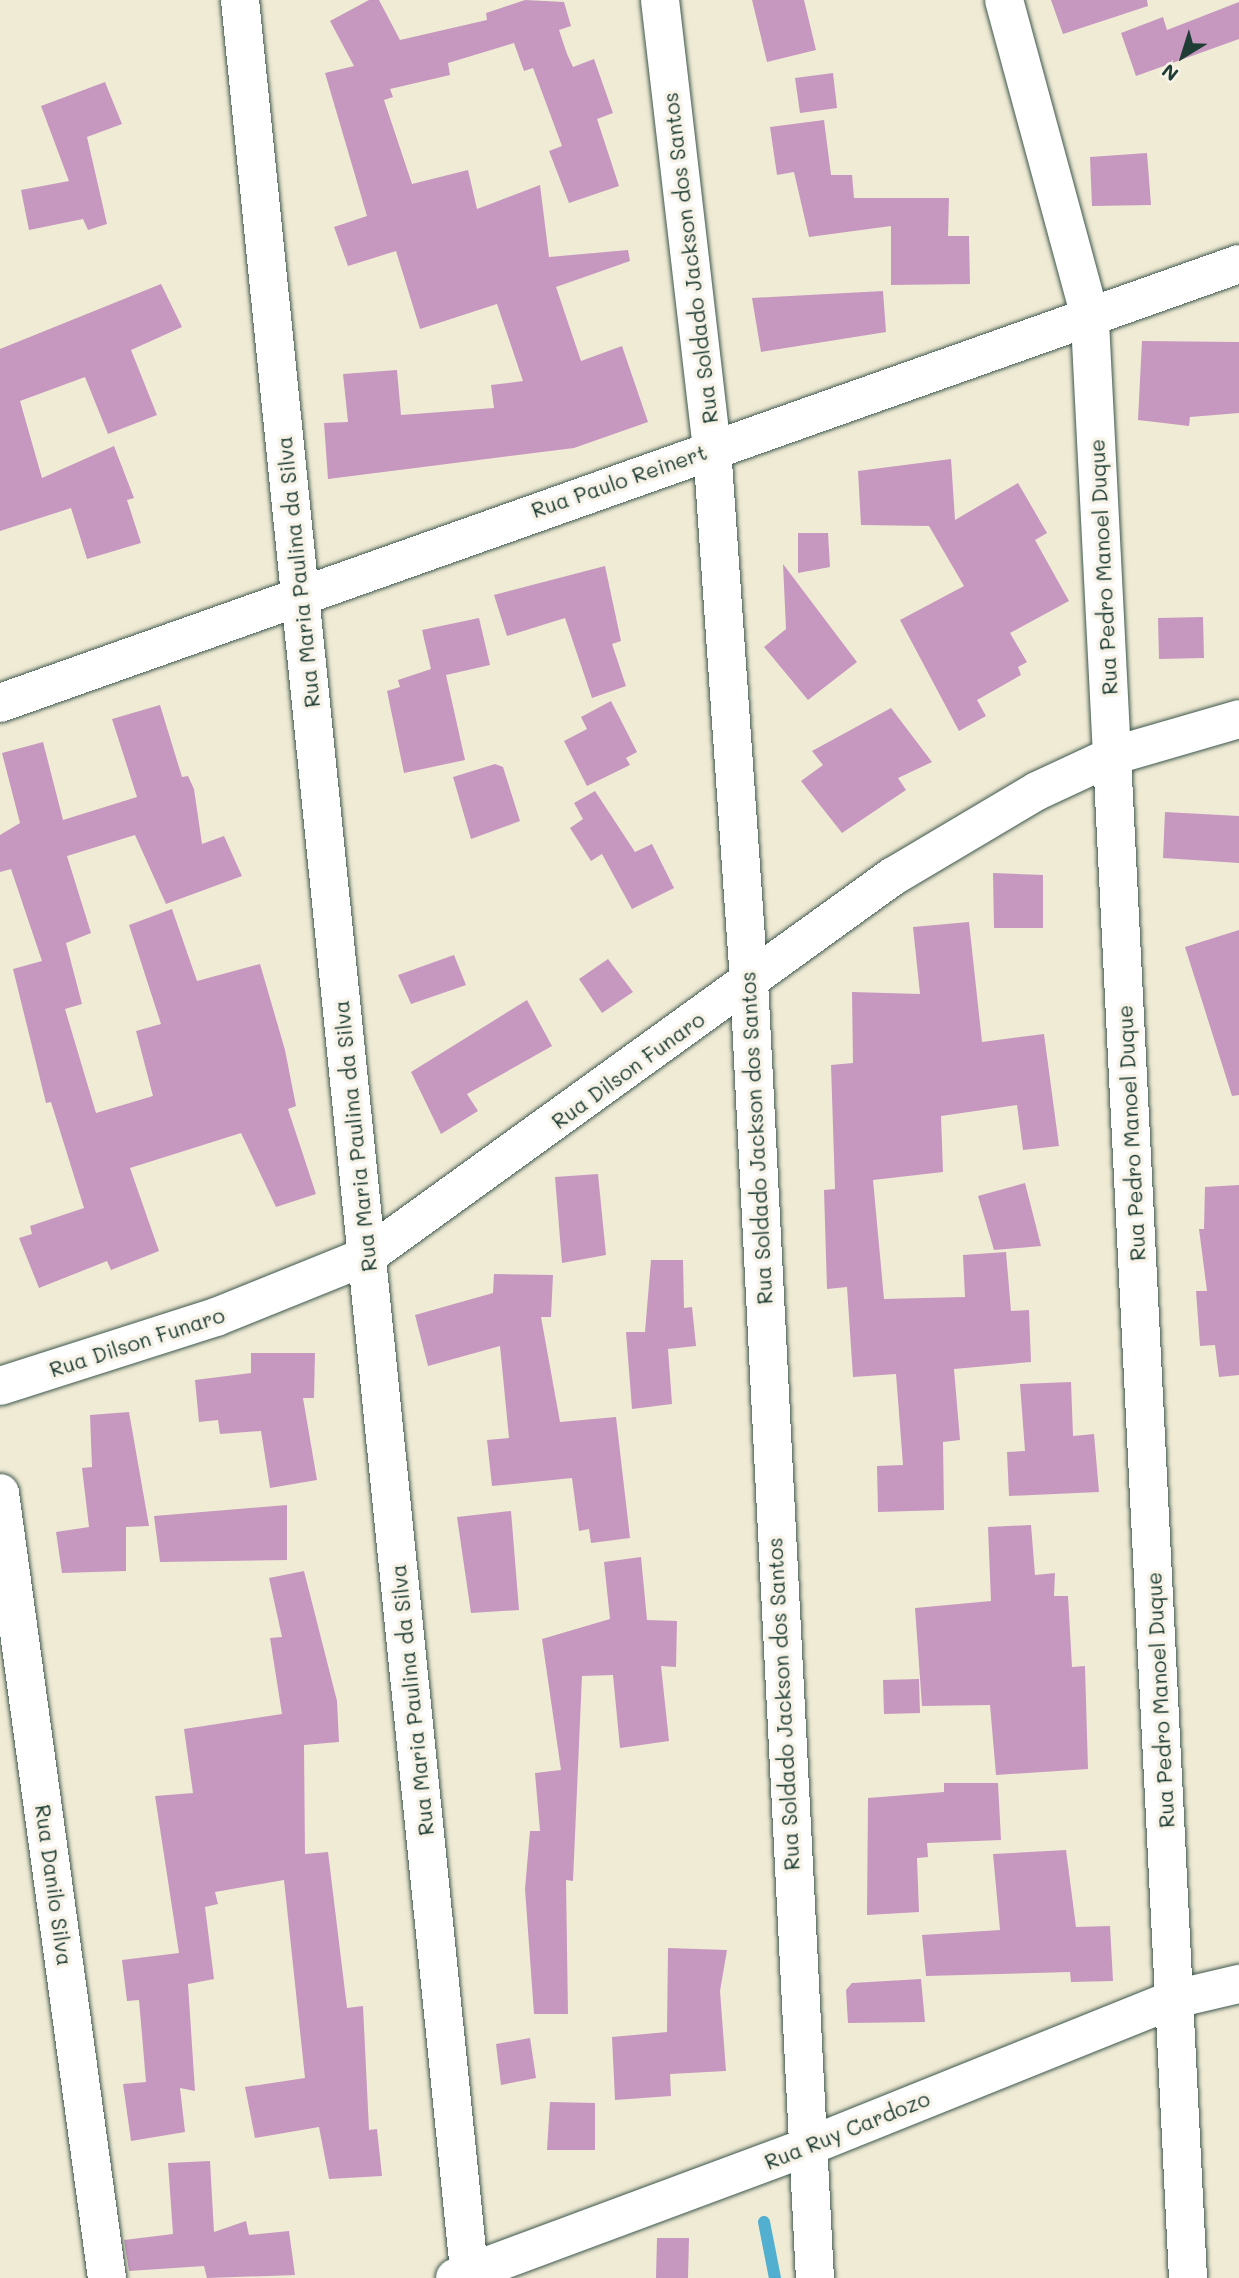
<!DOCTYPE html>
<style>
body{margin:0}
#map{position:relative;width:1239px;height:2278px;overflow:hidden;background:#f0ebd5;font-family:Mali,sans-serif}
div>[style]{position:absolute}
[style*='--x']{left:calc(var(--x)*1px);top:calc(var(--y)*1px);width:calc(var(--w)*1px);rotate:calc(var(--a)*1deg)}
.stream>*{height:12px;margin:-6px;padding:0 6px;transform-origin:6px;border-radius:6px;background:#52afd0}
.building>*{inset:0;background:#c698bf}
.roads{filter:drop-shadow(0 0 2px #3e574c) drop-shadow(0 0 2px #3e574c)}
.minor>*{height:38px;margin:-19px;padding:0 19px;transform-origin:19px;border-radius:19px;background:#fff}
.tertiary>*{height:38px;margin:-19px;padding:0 19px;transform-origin:19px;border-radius:19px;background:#fff}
span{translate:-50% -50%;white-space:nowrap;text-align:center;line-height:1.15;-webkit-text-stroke:7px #f7f3e8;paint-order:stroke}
.street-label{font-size:21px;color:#1f3d34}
.north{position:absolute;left:1148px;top:21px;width:70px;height:70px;-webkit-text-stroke:5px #f7f3e8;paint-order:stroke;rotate:218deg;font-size:19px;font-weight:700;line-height:28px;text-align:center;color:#1f3d34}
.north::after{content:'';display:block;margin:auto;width:24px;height:32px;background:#1f3d34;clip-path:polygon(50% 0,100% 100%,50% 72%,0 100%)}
</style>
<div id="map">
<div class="stream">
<div style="--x:764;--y:2222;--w:57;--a:78.9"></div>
</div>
<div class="building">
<div style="clip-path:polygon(369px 0,379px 0,400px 40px,487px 20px,486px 13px,525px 0,564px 2px,571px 26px,559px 30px,567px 54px,573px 67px,594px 59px,613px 113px,597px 119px,619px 186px,569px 203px,549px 151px,562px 146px,533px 68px,524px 71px,514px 43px,448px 63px,450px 75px,390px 89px,393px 97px,384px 100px,412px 184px,468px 170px,477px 209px,540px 185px,549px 257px,628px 250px,630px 261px,556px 287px,581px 361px,622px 346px,648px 422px,574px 448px,328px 479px,324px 423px,348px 422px,343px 374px,397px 370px,401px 415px,494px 408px,491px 385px,523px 381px,497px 304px,420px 329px,396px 251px,348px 266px,334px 227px,367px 216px,325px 73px,354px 66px,330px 21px)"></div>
<div style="clip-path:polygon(752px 0,804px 0,816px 50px,767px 62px)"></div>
<div style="clip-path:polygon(1051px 0,1147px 0,1148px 6px,1063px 34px)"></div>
<div style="clip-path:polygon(1239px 2px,1239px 39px,1136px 76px,1121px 33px,1163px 17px,1167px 30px)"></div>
<div style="clip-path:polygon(833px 73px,837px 108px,800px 113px,795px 78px)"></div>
<div style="clip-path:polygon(105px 82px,122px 124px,87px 137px,107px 224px,88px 230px,83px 219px,29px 230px,21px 190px,69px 181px,41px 106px)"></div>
<div style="clip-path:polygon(824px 120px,831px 175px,852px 175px,854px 198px,949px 198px,948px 236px,969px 236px,970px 284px,891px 285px,891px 226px,809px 237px,794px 172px,777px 175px,770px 127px)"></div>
<div style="clip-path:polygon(1147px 153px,1151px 205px,1092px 206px,1090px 157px)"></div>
<div style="clip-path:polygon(161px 284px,182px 327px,131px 350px,157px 415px,108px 434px,85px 377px,20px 401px,42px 478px,114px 446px,134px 498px,127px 500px,141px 543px,87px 559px,71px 508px,0 531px,0 349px)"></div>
<div style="clip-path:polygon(883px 291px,886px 332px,761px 352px,752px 298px)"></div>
<div style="clip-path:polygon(1142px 341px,1239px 342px,1239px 413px,1190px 417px,1189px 426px,1138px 420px)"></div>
<div style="clip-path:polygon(951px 459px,955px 520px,1018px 483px,1047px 533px,1035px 540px,1069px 601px,1010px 633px,1027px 662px,1018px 667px,1021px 675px,977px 700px,986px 716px,959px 731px,900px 620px,964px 586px,929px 526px,861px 525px,858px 471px)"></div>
<div style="clip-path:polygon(798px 533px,828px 533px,830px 567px,798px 573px)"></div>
<div style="clip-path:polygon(783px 564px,857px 662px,808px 700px,764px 647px,786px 629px)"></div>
<div style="clip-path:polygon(605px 566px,621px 641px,612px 644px,626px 686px,592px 698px,565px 618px,507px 636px,494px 595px)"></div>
<div style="clip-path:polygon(1203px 617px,1204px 658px,1159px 659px,1158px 618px)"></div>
<div style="clip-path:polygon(479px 618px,490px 665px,446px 675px,465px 760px,404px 773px,387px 691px,400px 687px,398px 680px,431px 669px,422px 630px)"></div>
<div style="clip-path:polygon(611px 701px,637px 752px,626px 758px,630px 765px,587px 786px,564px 741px,587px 729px,581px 717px)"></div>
<div style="clip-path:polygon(160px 705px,182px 777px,188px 776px,194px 789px,202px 844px,224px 836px,242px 876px,166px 904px,135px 835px,67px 856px,91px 933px,66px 943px,82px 1004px,65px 1009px,96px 1113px,153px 1096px,136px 1031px,161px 1024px,129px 925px,172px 909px,197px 981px,260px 964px,285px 1050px,296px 1106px,288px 1109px,316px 1194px,276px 1207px,241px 1133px,130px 1168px,159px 1251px,111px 1270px,107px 1261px,39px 1288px,19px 1238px,32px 1234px,30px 1226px,84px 1208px,51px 1102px,46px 1103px,13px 969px,42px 961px,11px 869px,0 872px,0 835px,20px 823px,2px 753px,43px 742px,63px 820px,137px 797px,112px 719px)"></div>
<div style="clip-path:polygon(891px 708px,932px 762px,898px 778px,906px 790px,842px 833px,801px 781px,823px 765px,812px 751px)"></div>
<div style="clip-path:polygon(495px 764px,503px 767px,520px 821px,471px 839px,453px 777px)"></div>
<div style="clip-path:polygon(595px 791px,635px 852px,652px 844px,674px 888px,632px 909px,602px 854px,591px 861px,570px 828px,583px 819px,574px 803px)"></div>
<div style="clip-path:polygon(1165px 812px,1239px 816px,1239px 863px,1163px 858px)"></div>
<div style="clip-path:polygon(993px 873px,1043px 875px,1043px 928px,994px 928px)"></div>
<div style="clip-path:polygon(969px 922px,982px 1042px,1044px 1034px,1059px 1146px,1023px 1150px,1017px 1105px,941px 1116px,943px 1172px,873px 1180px,884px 1299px,965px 1297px,963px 1255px,1006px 1252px,1011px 1311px,1029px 1310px,1031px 1362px,954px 1369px,960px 1440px,943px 1442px,944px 1510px,878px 1512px,877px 1466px,903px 1465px,896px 1374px,853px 1377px,847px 1287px,827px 1289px,824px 1190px,835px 1189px,831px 1065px,853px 1063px,852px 992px,920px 994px,913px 927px)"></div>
<div style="clip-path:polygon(1239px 930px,1239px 1095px,1232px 1096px,1185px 947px)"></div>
<div style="clip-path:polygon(454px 955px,466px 985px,411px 1004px,398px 975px)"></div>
<div style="clip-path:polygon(608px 959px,633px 992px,602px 1013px,579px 979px)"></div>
<div style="clip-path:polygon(527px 1000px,552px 1046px,467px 1094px,478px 1111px,441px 1134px,411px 1072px)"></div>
<div style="clip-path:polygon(598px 1174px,606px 1255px,562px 1263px,555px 1177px)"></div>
<div style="clip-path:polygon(1025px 1183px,1041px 1246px,994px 1250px,978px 1196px)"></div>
<div style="clip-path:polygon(1239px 1185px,1239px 1375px,1219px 1377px,1215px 1345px,1200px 1346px,1196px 1291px,1207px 1291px,1199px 1229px,1204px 1229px,1205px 1187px)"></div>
<div style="clip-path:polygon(651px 1260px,683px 1260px,684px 1308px,692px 1307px,696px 1346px,668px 1349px,672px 1404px,632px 1409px,626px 1332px,645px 1332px)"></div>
<div style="clip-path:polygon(494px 1274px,553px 1275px,551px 1317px,541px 1317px,560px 1422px,616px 1417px,630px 1538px,591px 1543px,589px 1529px,579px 1531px,572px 1478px,492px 1486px,487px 1440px,509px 1438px,500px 1346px,428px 1366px,415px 1315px,493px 1293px)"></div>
<div style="clip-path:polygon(251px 1353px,315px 1353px,314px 1398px,303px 1398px,317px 1480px,270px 1488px,261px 1431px,220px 1434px,218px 1420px,199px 1422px,195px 1380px,251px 1373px)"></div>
<div style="clip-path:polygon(1071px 1382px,1073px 1436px,1094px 1434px,1099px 1492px,1009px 1496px,1007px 1452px,1025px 1451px,1020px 1384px)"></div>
<div style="clip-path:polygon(129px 1412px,149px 1526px,126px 1527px,126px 1571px,62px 1573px,56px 1532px,89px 1527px,82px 1468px,92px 1467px,90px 1415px)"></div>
<div style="clip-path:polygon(287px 1505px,287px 1560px,160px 1562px,154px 1516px)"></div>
<div style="clip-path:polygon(511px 1511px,519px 1610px,471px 1613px,457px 1517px)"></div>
<div style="clip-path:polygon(1031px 1525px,1035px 1575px,1055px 1573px,1054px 1596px,1068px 1596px,1072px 1667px,1085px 1666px,1088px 1769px,996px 1775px,990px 1705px,922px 1706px,915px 1608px,991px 1601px,988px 1527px)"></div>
<div style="clip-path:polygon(641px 1557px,647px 1620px,677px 1621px,676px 1667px,661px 1666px,669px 1741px,620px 1748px,613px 1675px,582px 1676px,573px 1881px,566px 1880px,568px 2014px,534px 2014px,525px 1889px,530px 1831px,540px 1831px,535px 1773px,561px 1770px,542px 1639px,610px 1619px,604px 1562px)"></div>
<div style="clip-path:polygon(304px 1571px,337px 1701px,339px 1742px,304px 1745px,305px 1854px,328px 1852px,347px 2008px,363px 2006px,369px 2130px,377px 2129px,382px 2176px,329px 2179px,319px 2127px,255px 2138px,245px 2087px,305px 2078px,284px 1880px,215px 1892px,218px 1904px,205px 1907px,214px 1979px,188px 1984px,195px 2091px,180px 2088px,185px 2132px,131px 2141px,123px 2084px,146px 2082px,139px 2000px,127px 2001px,122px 1960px,179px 1953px,155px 1796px,193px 1793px,184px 1729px,282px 1714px,270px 1638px,282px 1637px,269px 1578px)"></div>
<div style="clip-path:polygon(919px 1679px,920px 1713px,884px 1714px,883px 1680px)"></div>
<div style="clip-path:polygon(944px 1783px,998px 1783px,1001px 1840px,927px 1843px,928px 1857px,917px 1858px,919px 1912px,867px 1915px,868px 1798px,944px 1792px)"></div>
<div style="clip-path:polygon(1066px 1850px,1076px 1927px,1110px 1926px,1113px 1981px,1071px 1982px,1070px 1972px,926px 1976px,922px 1935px,1000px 1930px,993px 1854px)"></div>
<div style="clip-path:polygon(668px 1948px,727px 1950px,720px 1991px,726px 2071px,670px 2074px,671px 2096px,615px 2100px,612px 2037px,667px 2032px)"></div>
<div style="clip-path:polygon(921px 1979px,925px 2022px,848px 2023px,846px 1990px,852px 1983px)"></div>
<div style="clip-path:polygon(530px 2038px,536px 2078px,501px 2085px,496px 2044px)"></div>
<div style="clip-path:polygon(550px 2102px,595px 2103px,595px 2150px,547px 2150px)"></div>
<div style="clip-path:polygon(210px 2161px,214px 2232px,246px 2221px,249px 2235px,289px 2231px,295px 2275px,207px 2278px,204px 2266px,129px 2271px,124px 2240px,173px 2234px,168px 2163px)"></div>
<div style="clip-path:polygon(657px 2238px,689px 2238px,688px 2278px,656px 2278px)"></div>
</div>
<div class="roads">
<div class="minor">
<div style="--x:240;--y:0;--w:2284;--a:84.24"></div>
<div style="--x:660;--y:0;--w:451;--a:83.4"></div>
<div style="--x:712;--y:448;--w:534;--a:86.03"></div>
<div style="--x:749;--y:981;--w:1299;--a:87.09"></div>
<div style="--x:1004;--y:0;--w:327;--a:74.8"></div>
<div style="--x:0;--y:1493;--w:792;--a:82.24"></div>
<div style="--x:455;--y:2278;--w:372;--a:-20.4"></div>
<div style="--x:804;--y:2148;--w:400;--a:-21.9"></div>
<div style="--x:1175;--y:1999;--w:66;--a:-13.2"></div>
<div style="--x:1188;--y:2278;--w:1524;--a:-92.86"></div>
<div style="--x:1112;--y:756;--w:132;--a:-16.2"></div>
</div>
<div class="tertiary">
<div style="--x:0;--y:703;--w:1314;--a:-19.51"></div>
<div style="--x:0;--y:1386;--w:227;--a:-17.7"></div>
<div style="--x:216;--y:1317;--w:163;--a:-22"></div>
<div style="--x:367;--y:1256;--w:648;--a:-35.83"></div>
<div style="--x:892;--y:877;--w:169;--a:-30.7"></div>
<div style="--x:1037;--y:791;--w:83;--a:-25"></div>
<div style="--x:1112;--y:756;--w:441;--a:-92.9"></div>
</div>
</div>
<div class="street-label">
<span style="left:690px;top:258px;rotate:-97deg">Rua Soldado Jackson dos Santos</span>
<span style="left:619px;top:481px;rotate:-19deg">Rua Paulo Reinert</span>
<span style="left:1103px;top:567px;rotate:-93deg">Rua Pedro Manoel Duque</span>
<span style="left:298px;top:572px;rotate:-96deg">Rua Maria Paulina da Silva</span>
<span style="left:628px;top:1070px;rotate:-36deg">Rua Dilson Funaro</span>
<span style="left:1131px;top:1133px;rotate:-93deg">Rua Pedro Manoel Duque</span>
<span style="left:355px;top:1136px;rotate:-96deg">Rua Maria Paulina da Silva</span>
<span style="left:756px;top:1138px;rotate:-93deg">Rua Soldado Jackson dos Santos</span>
<span style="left:137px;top:1342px;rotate:-18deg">Rua Dilson Funaro</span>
<span style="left:412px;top:1700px;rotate:-96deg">Rua Maria Paulina da Silva</span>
<span style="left:1160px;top:1700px;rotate:-93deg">Rua Pedro Manoel Duque</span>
<span style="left:783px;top:1704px;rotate:-93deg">Rua Soldado Jackson dos Santos</span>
<span style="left:54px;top:1885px;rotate:82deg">Rua Danilo Silva</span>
<span style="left:847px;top:2130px;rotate:-22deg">Rua Ruy Cardozo</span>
</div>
<div class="north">N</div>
</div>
